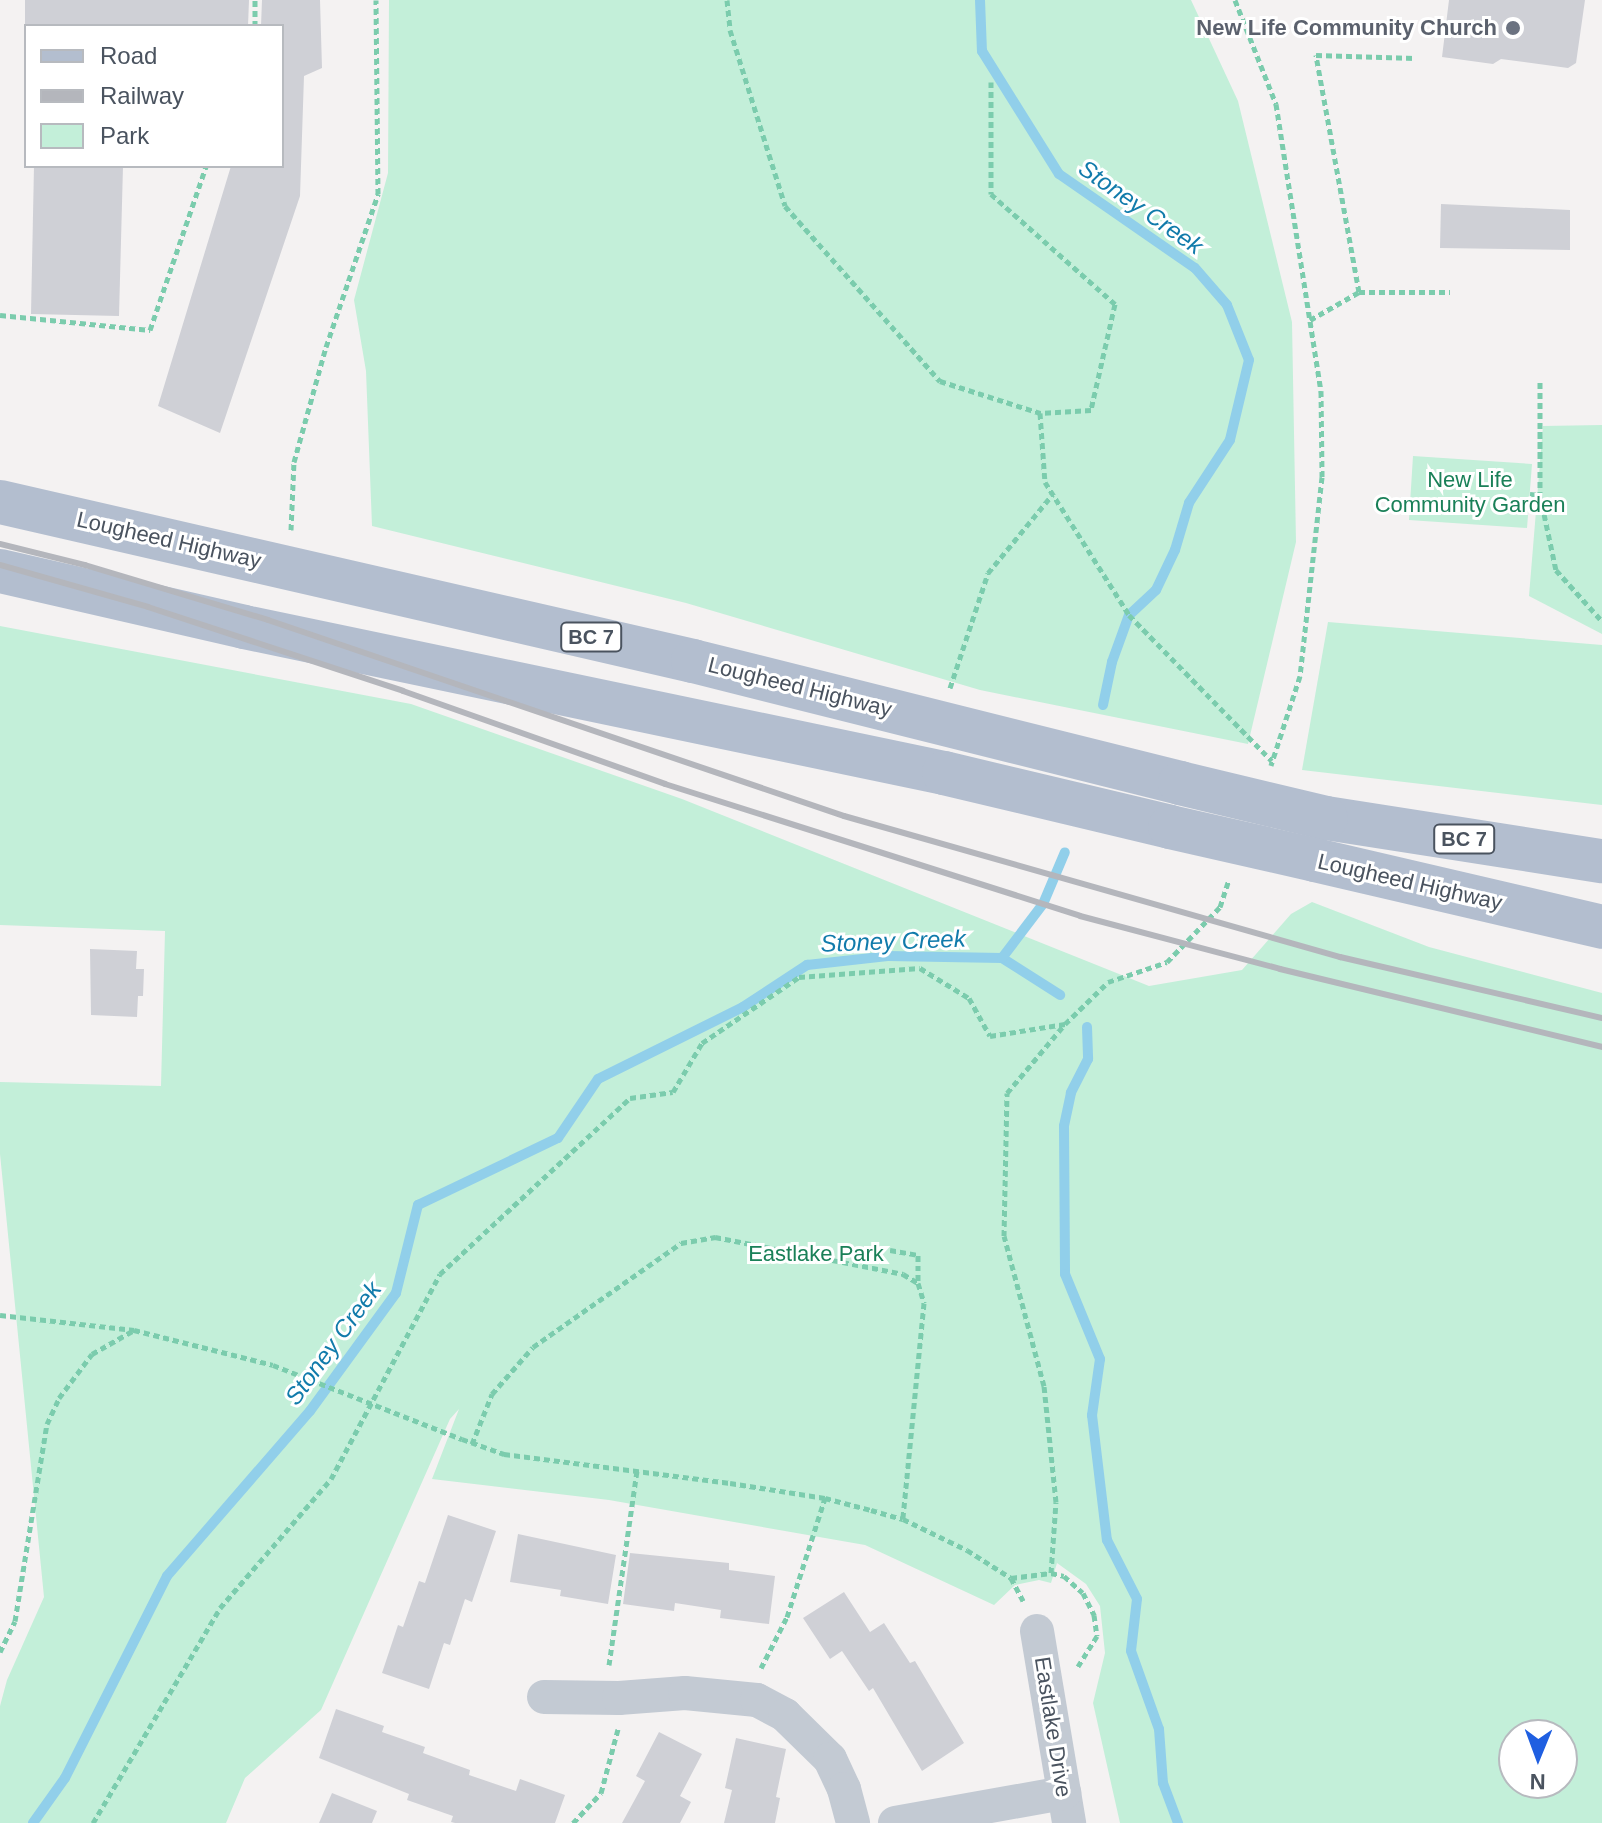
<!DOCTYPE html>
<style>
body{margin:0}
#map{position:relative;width:1602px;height:1823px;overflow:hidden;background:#f4f2f2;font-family:Helvetica,sans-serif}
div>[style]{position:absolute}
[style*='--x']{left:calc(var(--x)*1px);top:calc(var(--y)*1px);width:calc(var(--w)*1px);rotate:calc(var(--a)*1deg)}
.green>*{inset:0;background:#c3efd9}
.stream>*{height:10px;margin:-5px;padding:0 5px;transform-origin:5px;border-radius:5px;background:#91cfea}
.building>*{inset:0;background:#cfd0d6}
.path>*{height:5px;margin-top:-2.5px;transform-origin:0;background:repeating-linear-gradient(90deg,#7bccad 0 6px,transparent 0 10px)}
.minor>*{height:34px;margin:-17px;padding:0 17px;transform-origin:17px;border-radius:17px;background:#c3cad3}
.primary>*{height:44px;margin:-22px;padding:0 22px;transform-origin:22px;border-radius:22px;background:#b3becf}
.rail>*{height:6px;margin:-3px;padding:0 3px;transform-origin:3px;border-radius:3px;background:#b4b6bc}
.path-bridge>*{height:5px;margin-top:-2.5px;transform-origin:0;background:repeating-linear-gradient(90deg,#7bccad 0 6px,transparent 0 10px)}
.primary-bridge>*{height:44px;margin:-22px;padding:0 22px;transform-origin:22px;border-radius:22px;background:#b3becf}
.dots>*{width:22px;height:22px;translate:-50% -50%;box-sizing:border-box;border:4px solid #fff;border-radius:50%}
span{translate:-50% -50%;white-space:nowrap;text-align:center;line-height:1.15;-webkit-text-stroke:6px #fff;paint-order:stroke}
.shield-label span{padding:2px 6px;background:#fff;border:2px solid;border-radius:6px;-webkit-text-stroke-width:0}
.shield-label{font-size:20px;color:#4a535f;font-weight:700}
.worship-label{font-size:22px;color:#5b616d;font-weight:700}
.right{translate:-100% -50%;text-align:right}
.park-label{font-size:22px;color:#1a8058}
.street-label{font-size:22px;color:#4a535f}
.water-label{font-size:24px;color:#117bab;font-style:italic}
.legend{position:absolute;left:24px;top:24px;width:260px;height:144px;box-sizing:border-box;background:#fff;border:2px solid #b7babf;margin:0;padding:10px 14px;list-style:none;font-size:24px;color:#4a535f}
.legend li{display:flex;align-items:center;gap:16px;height:40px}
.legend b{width:40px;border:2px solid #b7babf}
.north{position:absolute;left:1498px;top:1719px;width:80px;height:80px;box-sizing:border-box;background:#fff;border:2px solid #b7babf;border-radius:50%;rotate:181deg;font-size:22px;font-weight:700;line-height:32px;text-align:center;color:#4a535f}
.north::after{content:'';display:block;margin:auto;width:28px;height:36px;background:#1f5fe1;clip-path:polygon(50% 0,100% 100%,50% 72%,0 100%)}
</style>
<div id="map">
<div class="green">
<div style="clip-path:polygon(389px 0,1191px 0,1238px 101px,1292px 322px,1296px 542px,1248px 744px,980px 690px,686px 603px,372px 526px,366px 371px,354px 300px,388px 173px)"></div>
<div style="clip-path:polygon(1602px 425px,1602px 634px,1529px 596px,1543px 426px)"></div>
<div style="clip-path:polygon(1413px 456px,1532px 464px,1527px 528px,1409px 520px)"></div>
<div style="clip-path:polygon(1328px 622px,1602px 645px,1602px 805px,1302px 770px)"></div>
<div style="clip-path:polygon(evenodd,0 626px,411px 704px,682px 799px,1149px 986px,1242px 970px,1291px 914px,1312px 902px,1429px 947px,1602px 993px,1602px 1823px,1120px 1823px,1093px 1703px,1105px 1653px,1100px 1606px,1086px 1584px,1057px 1563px,1051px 1583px,1039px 1580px,1015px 1585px,994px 1605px,865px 1545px,609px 1500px,432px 1479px,459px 1409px,450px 1419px,321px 1710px,245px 1778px,226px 1823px,0 1823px,0 1706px,7px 1680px,44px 1597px,0 1154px,0 1082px,161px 1086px,165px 931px,0 925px,0 626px,1514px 1735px,1562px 1735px,1562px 1783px,1514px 1783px,1514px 1735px)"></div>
</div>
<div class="stream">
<div style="--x:980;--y:0;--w:51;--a:87.8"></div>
<div style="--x:982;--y:51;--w:145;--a:58"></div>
<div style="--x:1059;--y:174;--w:165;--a:34.7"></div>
<div style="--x:1195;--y:268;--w:49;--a:49.1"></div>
<div style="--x:1227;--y:305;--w:59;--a:68.2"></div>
<div style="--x:1249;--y:360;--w:82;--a:103.4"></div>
<div style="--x:1230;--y:440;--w:75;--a:123.1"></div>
<div style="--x:1189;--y:503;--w:49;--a:106.6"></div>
<div style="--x:1175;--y:550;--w:44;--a:115.4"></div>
<div style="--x:1156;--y:590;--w:37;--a:137"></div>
<div style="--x:1129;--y:615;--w:50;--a:109.9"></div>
<div style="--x:1112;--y:662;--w:44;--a:101.8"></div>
<div style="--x:1002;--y:958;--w:69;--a:32.5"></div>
<div style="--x:1087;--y:1027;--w:32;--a:88"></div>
<div style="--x:1088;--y:1059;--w:38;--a:117"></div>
<div style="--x:1071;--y:1093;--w:34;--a:102"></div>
<div style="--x:1064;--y:1126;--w:148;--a:89.6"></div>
<div style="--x:1065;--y:1274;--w:92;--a:67.6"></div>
<div style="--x:1100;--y:1359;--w:57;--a:98.1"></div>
<div style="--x:1092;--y:1415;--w:126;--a:83.2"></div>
<div style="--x:1107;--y:1540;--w:66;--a:63"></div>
<div style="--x:1137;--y:1599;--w:52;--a:96.6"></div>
<div style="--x:1131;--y:1651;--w:83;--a:70.3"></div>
<div style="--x:1159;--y:1729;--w:54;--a:85.8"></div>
<div style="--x:1163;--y:1783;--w:43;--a:69.4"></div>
<div style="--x:33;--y:1823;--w:55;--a:-54.6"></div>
<div style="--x:65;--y:1778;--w:226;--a:-63.2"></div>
<div style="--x:167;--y:1576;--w:218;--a:-49.1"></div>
<div style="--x:310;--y:1411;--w:146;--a:-53.9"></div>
<div style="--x:396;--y:1293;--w:91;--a:-76"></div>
<div style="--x:418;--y:1205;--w:155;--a:-25.6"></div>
<div style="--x:558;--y:1138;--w:71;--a:-55.9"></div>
<div style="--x:598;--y:1079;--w:162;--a:-26.4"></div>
<div style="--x:743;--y:1007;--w:77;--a:-33.3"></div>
<div style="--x:807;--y:965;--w:81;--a:-6.3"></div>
<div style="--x:888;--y:956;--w:114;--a:1"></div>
<div style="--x:1002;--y:958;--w:68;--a:-52.8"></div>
<div style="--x:1043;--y:904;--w:56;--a:-67.1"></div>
</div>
<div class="building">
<div style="clip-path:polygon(25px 0,249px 0,248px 26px,25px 26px)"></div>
<div style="clip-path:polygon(262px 0,320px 0,322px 68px,304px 76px,300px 196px,220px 433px,158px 406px,231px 166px,282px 166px,282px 26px,261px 26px)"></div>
<div style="clip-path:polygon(1449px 0,1585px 0,1576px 63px,1568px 68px,1501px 59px,1493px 64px,1442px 57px)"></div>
<div style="clip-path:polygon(34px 166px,123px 166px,119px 316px,31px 314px)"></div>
<div style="clip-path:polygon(1441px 204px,1570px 210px,1570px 250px,1440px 248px)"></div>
<div style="clip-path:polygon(90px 949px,137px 951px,136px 969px,144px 969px,143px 996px,138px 996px,137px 1017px,91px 1015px)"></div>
<div style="clip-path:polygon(448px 1515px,496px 1531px,472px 1602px,465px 1599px,450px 1645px,444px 1643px,429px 1689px,382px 1673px,398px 1625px,403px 1627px,419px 1581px,425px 1583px)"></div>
<div style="clip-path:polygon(518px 1534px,616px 1555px,608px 1604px,560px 1596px,561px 1590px,510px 1582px)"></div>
<div style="clip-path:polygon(630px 1553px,729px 1563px,729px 1570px,775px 1576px,769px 1624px,720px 1618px,721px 1610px,675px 1603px,674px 1611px,623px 1604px)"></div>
<div style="clip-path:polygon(844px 1592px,870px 1632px,884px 1623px,910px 1663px,915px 1661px,964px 1743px,922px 1771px,873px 1688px,869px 1691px,842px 1651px,830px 1659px,803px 1618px)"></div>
<div style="clip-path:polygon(336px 1709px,384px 1726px,382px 1732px,425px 1747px,423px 1753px,470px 1770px,469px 1775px,516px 1791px,520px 1779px,565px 1795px,555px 1823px,455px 1823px,451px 1822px,453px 1816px,407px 1800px,409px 1794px,319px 1758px)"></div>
<div style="clip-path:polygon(659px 1732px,702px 1754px,680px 1796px,691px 1802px,680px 1823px,622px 1823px,645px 1781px,636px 1776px)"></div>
<div style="clip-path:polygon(736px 1738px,786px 1749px,776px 1797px,780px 1798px,775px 1823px,724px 1823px,732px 1790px,725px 1788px)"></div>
<div style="clip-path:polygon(332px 1793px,377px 1811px,372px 1823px,319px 1823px)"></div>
</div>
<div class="path">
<div style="--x:727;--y:0;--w:30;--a:84"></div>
<div style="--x:730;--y:30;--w:184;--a:72.6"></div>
<div style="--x:785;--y:206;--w:234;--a:48.5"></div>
<div style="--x:940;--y:381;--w:105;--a:17.7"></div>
<div style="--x:1040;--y:413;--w:69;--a:85.9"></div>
<div style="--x:1045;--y:482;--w:157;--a:57.7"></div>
<div style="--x:1129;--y:615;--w:204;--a:45.6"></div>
<div style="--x:1235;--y:0;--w:112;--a:68.5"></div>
<div style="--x:1276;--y:104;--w:291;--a:81.1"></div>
<div style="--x:1321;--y:391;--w:86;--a:89.3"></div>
<div style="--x:1322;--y:477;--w:200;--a:96.3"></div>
<div style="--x:1300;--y:676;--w:94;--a:108"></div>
<div style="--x:255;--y:26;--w:26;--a:-90"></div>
<div style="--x:991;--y:82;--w:112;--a:90"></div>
<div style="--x:991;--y:194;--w:166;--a:41.6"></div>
<div style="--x:1115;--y:304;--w:109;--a:102.8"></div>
<div style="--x:1091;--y:410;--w:51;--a:176.6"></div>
<div style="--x:1359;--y:292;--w:241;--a:-100.3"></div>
<div style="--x:1316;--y:55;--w:99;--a:1.7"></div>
<div style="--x:0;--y:315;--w:151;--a:5.7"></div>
<div style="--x:150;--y:330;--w:173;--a:-71.1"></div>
<div style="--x:1310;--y:320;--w:56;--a:-29.7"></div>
<div style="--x:1359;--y:292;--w:91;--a:0"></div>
<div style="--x:1540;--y:382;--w:113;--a:90"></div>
<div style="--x:1540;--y:495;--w:77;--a:78"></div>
<div style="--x:1556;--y:570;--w:69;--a:48"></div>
<div style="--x:1530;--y:494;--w:10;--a:6"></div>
<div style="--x:291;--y:530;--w:68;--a:-87.5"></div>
<div style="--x:294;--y:462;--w:119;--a:-74.5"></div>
<div style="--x:326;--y:347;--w:162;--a:-71.2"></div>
<div style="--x:378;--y:194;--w:194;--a:-90.6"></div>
<div style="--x:950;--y:688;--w:121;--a:-71.7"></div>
<div style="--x:988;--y:573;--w:102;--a:-50.6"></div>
<div style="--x:890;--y:1250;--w:28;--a:10"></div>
<div style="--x:918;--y:1255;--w:28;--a:90"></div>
<div style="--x:918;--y:1283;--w:21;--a:73"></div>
<div style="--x:924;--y:1303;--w:217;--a:95.6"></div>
<div style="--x:0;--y:1315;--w:135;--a:6.4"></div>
<div style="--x:462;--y:1439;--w:45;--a:19.7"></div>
<div style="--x:504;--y:1454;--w:228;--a:7.3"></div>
<div style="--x:730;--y:1483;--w:96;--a:9"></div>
<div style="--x:825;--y:1498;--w:48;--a:14.6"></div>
<div style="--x:871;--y:1510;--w:33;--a:16"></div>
<div style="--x:903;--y:1519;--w:71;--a:25.8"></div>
<div style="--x:967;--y:1550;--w:52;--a:32.5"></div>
<div style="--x:1011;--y:1578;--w:26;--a:62"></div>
<div style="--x:472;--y:1444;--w:54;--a:-68.2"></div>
<div style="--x:492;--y:1394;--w:62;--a:-48.9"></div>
<div style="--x:533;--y:1347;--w:181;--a:-35.1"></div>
<div style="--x:681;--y:1243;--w:35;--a:-10"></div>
<div style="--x:715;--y:1237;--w:192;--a:11.1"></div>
<div style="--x:903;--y:1274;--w:17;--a:31"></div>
<div style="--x:1051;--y:1573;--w:71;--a:-86"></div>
<div style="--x:1056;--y:1502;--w:117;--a:-95.9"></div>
<div style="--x:1044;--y:1386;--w:155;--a:-104.9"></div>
<div style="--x:1004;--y:1236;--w:143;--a:-88.8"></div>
<div style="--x:1007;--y:1093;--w:90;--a:-50"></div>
<div style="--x:1065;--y:1024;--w:60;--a:-44.3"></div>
<div style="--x:1108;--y:982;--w:62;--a:-18.7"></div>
<div style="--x:1167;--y:962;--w:76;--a:-46.1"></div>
<div style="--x:1220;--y:907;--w:28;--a:-72"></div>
<div style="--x:1011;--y:1578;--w:40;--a:-7.1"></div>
<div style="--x:1051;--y:1573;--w:13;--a:13"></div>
<div style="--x:1064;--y:1576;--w:25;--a:42"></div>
<div style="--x:1083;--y:1593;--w:25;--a:63"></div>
<div style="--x:1094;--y:1615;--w:21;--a:82"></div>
<div style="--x:1097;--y:1636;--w:36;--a:122"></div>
<div style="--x:0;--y:1652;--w:34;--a:-64"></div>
<div style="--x:15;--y:1621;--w:200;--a:-80.8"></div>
<div style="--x:47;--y:1424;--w:29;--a:-65"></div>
<div style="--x:59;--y:1398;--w:55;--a:-53.1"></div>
<div style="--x:92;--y:1354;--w:48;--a:-29.7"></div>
<div style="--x:134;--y:1330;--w:143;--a:14.1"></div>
<div style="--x:609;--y:1665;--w:197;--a:-81.8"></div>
<div style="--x:761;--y:1668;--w:57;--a:-63"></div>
<div style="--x:787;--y:1617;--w:125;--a:-72.3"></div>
<div style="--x:93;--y:1823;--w:250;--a:-59.4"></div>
<div style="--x:220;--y:1608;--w:170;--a:-49.3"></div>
<div style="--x:331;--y:1479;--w:232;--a:-62"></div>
<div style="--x:440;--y:1274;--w:259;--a:-42.8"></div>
<div style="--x:630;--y:1098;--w:43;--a:-7.9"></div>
<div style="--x:673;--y:1092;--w:57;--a:-59.4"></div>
<div style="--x:702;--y:1043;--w:117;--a:-34.2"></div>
<div style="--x:799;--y:977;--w:121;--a:-4.3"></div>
<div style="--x:920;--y:968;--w:57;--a:31.5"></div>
<div style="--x:969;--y:998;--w:43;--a:61.1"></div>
<div style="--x:990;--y:1036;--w:76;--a:-9.1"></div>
<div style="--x:573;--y:1823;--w:41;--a:-47"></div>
<div style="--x:601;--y:1793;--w:66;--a:-75.1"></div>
</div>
<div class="minor">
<div style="--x:1037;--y:1631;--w:195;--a:80.5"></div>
<div style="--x:544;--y:1697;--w:75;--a:0.8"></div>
<div style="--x:619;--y:1698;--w:66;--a:-4.3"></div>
<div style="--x:685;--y:1693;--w:72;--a:5.6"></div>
<div style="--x:757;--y:1700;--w:32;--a:28"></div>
<div style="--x:785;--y:1715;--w:63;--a:44.4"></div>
<div style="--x:830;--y:1759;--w:33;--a:65"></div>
<div style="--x:844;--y:1789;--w:35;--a:75"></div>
<div style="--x:895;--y:1823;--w:172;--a:-10.1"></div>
</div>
<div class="primary">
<div style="--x:0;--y:502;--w:711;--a:12.92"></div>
<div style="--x:693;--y:661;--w:502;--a:14.06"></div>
<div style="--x:0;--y:571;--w:250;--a:12.9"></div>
<div style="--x:244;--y:627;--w:715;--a:11.78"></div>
<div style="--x:944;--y:773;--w:232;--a:13.4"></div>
<div style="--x:1326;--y:818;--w:279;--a:8.9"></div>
<div style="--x:1315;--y:860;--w:295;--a:13.1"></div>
</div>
<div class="rail">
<div style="--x:0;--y:544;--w:88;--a:13.9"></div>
<div style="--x:85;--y:565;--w:191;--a:16.7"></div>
<div style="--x:268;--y:620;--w:608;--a:18.79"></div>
<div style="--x:844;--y:816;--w:516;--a:15.87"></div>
<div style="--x:1340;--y:957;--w:269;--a:13.1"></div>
<div style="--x:0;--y:565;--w:154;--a:15.8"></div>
<div style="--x:148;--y:607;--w:268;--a:18.2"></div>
<div style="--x:403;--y:691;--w:278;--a:19.5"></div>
<div style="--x:665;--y:784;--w:435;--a:17.6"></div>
<div style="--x:1080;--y:916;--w:207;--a:14.8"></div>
<div style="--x:1280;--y:969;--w:331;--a:13.6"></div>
</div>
<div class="path-bridge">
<div style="--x:273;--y:1365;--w:203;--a:21.4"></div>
</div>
<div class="primary-bridge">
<div style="--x:1180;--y:783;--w:150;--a:13.5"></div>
<div style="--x:1170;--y:827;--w:149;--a:12.8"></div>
</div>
<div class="dots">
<div style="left:1513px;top:28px;background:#6b7280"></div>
</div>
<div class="shield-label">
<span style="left:591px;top:637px">BC 7</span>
<span style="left:1464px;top:839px">BC 7</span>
</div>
<div class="worship-label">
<span class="right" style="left:1497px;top:28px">New Life Community Church</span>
</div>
<div class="park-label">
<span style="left:1470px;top:492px">New Life<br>Community Garden</span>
<span style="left:816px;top:1254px">Eastlake Park</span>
</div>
<div class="street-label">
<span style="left:169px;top:540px;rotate:13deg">Lougheed Highway</span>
<span style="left:800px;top:687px;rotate:14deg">Lougheed Highway</span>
<span style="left:1410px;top:882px;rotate:13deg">Lougheed Highway</span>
<span style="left:1053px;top:1727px;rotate:81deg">Eastlake Drive</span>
</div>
<div class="water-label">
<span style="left:1141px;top:207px;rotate:35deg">Stoney Creek</span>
<span style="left:893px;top:941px;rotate:-2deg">Stoney Creek</span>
<span style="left:333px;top:1343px;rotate:-54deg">Stoney Creek</span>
</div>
<ul class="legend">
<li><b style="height:10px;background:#b3becf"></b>Road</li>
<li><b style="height:10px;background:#b4b6bc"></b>Railway</li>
<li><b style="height:22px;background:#c3efd9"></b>Park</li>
</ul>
<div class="north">N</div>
</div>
